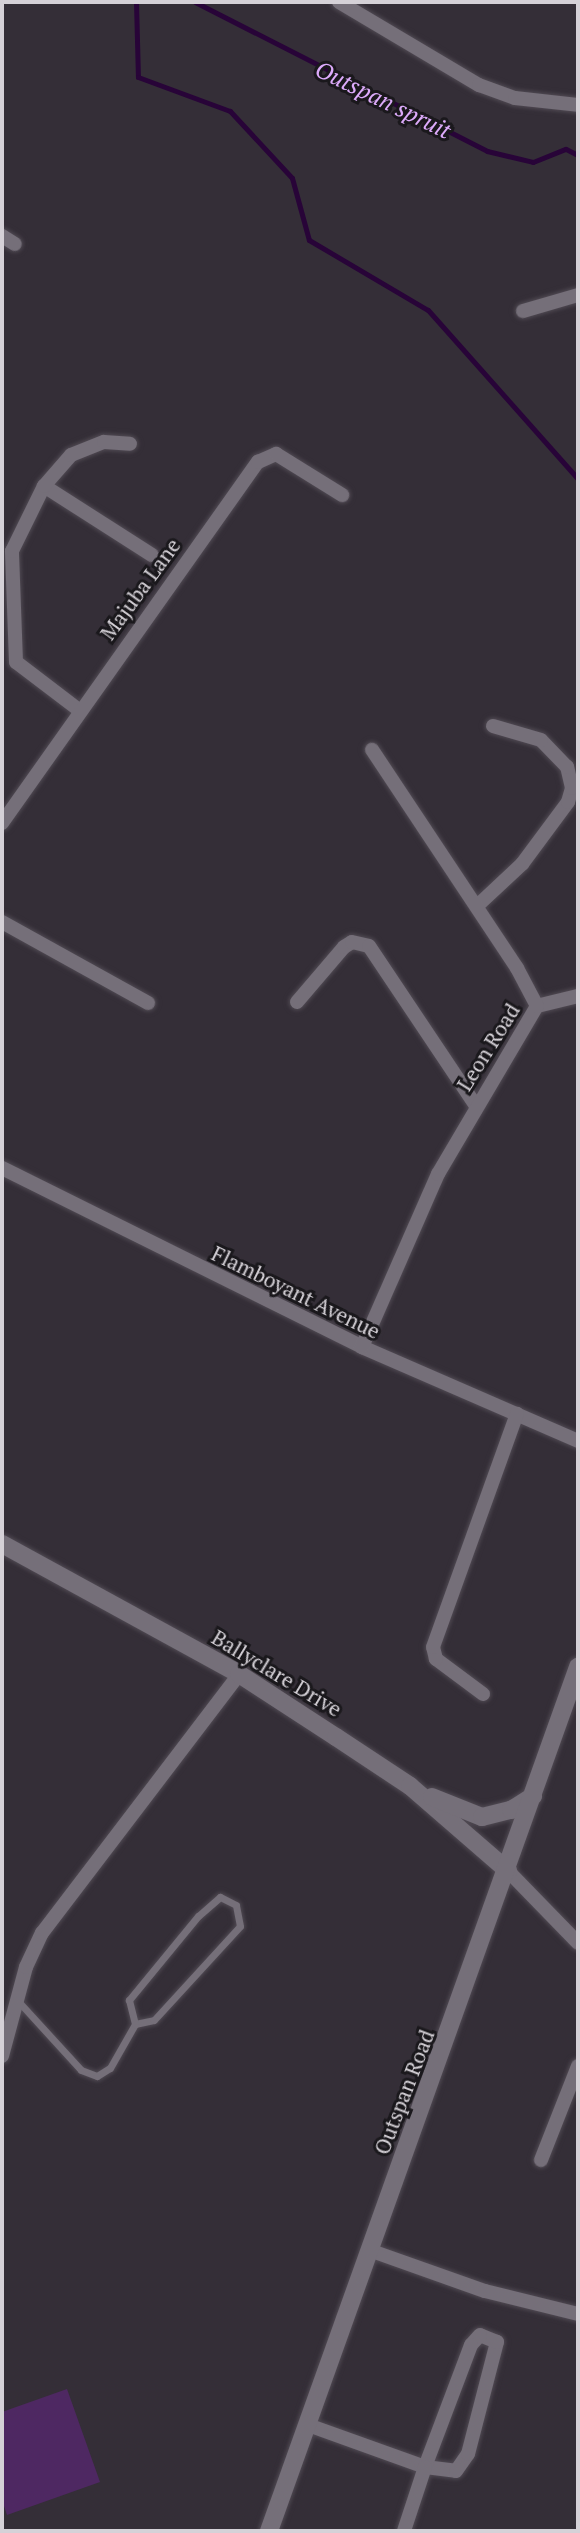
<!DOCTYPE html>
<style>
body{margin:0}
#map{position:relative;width:580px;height:2533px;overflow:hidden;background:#342e37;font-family:"PT Serif",serif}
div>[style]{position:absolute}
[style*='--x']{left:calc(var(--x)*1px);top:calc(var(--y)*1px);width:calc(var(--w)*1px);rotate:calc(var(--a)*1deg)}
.green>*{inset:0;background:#4e2862}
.stream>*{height:5px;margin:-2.5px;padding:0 2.5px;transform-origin:2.5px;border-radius:2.5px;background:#280438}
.roads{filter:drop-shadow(0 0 2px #504a53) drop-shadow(0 0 2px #504a53)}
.lane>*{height:7px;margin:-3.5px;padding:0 3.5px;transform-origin:3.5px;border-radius:3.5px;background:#756f79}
.street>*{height:14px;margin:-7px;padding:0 7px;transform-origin:7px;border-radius:7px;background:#756f79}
.secondary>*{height:18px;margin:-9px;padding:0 9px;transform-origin:9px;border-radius:9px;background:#756f79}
span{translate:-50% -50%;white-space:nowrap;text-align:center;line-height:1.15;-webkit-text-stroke:6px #1a181c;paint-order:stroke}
.street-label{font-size:21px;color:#d5d1d7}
.water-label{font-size:23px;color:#dcaafa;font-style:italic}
.frame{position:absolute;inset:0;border:4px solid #d5d1d7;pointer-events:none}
</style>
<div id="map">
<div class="green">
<div style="clip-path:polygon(67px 2389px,100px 2482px,7px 2515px,2px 2500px,2px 2412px)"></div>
</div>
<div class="stream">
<div style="--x:136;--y:2;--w:75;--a:88.5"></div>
<div style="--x:138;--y:77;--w:98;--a:20.3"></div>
<div style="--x:230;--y:111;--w:91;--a:47.2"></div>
<div style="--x:292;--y:178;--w:64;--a:74.7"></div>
<div style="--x:309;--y:240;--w:138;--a:30.5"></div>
<div style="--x:428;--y:310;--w:226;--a:48.4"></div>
<div style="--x:195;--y:2;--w:328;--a:27"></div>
<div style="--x:487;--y:151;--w:47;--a:13.4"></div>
<div style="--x:533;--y:162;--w:35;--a:-22"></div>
<div style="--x:566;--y:149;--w:13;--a:27"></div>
</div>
<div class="roads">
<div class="lane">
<div style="--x:18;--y:2001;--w:93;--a:47.6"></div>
<div style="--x:81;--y:2070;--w:17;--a:21"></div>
<div style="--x:97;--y:2076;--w:15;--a:-32"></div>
<div style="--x:110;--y:2068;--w:51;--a:-60.4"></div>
<div style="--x:135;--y:2024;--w:19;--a:-12"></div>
<div style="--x:154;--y:2020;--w:127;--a:-47.5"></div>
<div style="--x:240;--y:1926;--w:21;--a:-101"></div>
<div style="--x:236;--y:1905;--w:18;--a:-153"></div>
<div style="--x:220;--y:1897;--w:29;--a:139"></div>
<div style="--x:198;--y:1916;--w:109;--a:129.4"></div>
<div style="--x:129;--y:2000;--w:25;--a:76"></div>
</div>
<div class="street">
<div style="--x:339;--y:2;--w:163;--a:30.7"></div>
<div style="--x:479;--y:85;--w:38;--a:20"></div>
<div style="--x:515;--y:98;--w:63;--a:6.3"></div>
<div style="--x:2;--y:236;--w:15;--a:32"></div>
<div style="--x:523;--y:311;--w:57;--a:-16.2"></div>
<div style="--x:44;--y:486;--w:128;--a:32.6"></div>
<div style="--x:79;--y:710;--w:79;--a:-142.7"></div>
<div style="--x:16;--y:662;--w:111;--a:-92.1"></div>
<div style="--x:12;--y:551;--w:72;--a:-63.8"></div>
<div style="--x:44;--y:486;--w:41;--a:-48.9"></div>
<div style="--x:71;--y:455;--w:35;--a:-22"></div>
<div style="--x:104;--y:442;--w:26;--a:4"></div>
<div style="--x:2;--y:823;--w:443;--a:-54.7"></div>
<div style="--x:258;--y:462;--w:20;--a:-24"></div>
<div style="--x:276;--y:454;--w:78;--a:31.8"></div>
<div style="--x:477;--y:906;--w:62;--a:-43"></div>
<div style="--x:522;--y:864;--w:77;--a:-53.4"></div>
<div style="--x:568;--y:802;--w:15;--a:-74"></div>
<div style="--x:572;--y:788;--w:22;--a:-103"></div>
<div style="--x:567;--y:767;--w:37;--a:-134"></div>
<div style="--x:541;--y:740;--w:50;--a:-163.7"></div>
<div style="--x:2;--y:922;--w:167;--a:29"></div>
<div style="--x:297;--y:1002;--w:72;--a:-49.5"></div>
<div style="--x:344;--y:947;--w:9;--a:-32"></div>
<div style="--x:352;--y:942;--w:17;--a:13"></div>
<div style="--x:369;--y:946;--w:192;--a:56.2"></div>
<div style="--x:537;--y:1006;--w:42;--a:-13.7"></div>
<div style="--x:2;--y:1168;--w:402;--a:26.4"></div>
<div style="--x:362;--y:1347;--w:236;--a:23.5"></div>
<div style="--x:362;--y:1347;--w:189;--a:-66.3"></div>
<div style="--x:438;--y:1174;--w:195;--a:-59.5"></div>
<div style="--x:537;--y:1006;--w:43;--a:-117.8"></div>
<div style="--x:517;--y:968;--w:262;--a:-123.6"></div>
<div style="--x:483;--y:1694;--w:59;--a:-143.3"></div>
<div style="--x:436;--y:1659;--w:12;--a:-104"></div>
<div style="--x:433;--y:1647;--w:248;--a:-70.2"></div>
<div style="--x:508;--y:1871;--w:100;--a:45.8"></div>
<div style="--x:2;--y:2056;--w:92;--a:-74.9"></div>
<div style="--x:26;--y:1967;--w:38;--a:-65"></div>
<div style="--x:42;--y:1933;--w:325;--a:-52.7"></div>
<div style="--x:541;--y:2160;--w:101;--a:-68.5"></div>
<div style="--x:369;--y:2250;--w:123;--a:19.5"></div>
<div style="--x:485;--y:2291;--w:96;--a:13.9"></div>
<div style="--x:308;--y:2425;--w:124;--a:19.7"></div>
<div style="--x:425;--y:2467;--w:31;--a:7"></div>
<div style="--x:456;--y:2471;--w:21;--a:-55"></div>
<div style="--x:468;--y:2454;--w:116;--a:-75.5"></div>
<div style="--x:497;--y:2342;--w:18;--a:-158"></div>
<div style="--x:480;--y:2335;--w:13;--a:132"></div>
<div style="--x:471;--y:2345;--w:130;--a:110.7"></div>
<div style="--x:425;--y:2467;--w:67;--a:108.2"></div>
</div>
<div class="secondary">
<div style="--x:2;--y:1544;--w:270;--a:28.7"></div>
<div style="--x:239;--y:1674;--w:116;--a:33"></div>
<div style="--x:336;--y:1737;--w:89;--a:33.5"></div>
<div style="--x:410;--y:1786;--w:130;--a:40.9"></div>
<div style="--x:432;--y:1797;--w:54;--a:21.8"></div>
<div style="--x:482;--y:1817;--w:30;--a:-14"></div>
<div style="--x:511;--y:1810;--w:26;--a:-32"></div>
<div style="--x:269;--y:2531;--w:918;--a:-70.32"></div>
</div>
</div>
<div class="street-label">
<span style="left:140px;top:589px;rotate:-54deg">Majuba Lane</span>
<span style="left:488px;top:1047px;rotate:-58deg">Leon Road</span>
<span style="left:296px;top:1292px;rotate:26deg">Flamboyant Avenue</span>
<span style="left:277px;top:1673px;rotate:31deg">Ballyclare Drive</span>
<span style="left:404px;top:2092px;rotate:-69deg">Outspan Road</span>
</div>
<div class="water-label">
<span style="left:383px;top:100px;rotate:26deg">Outspan spruit</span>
</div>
<div class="frame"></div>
</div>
